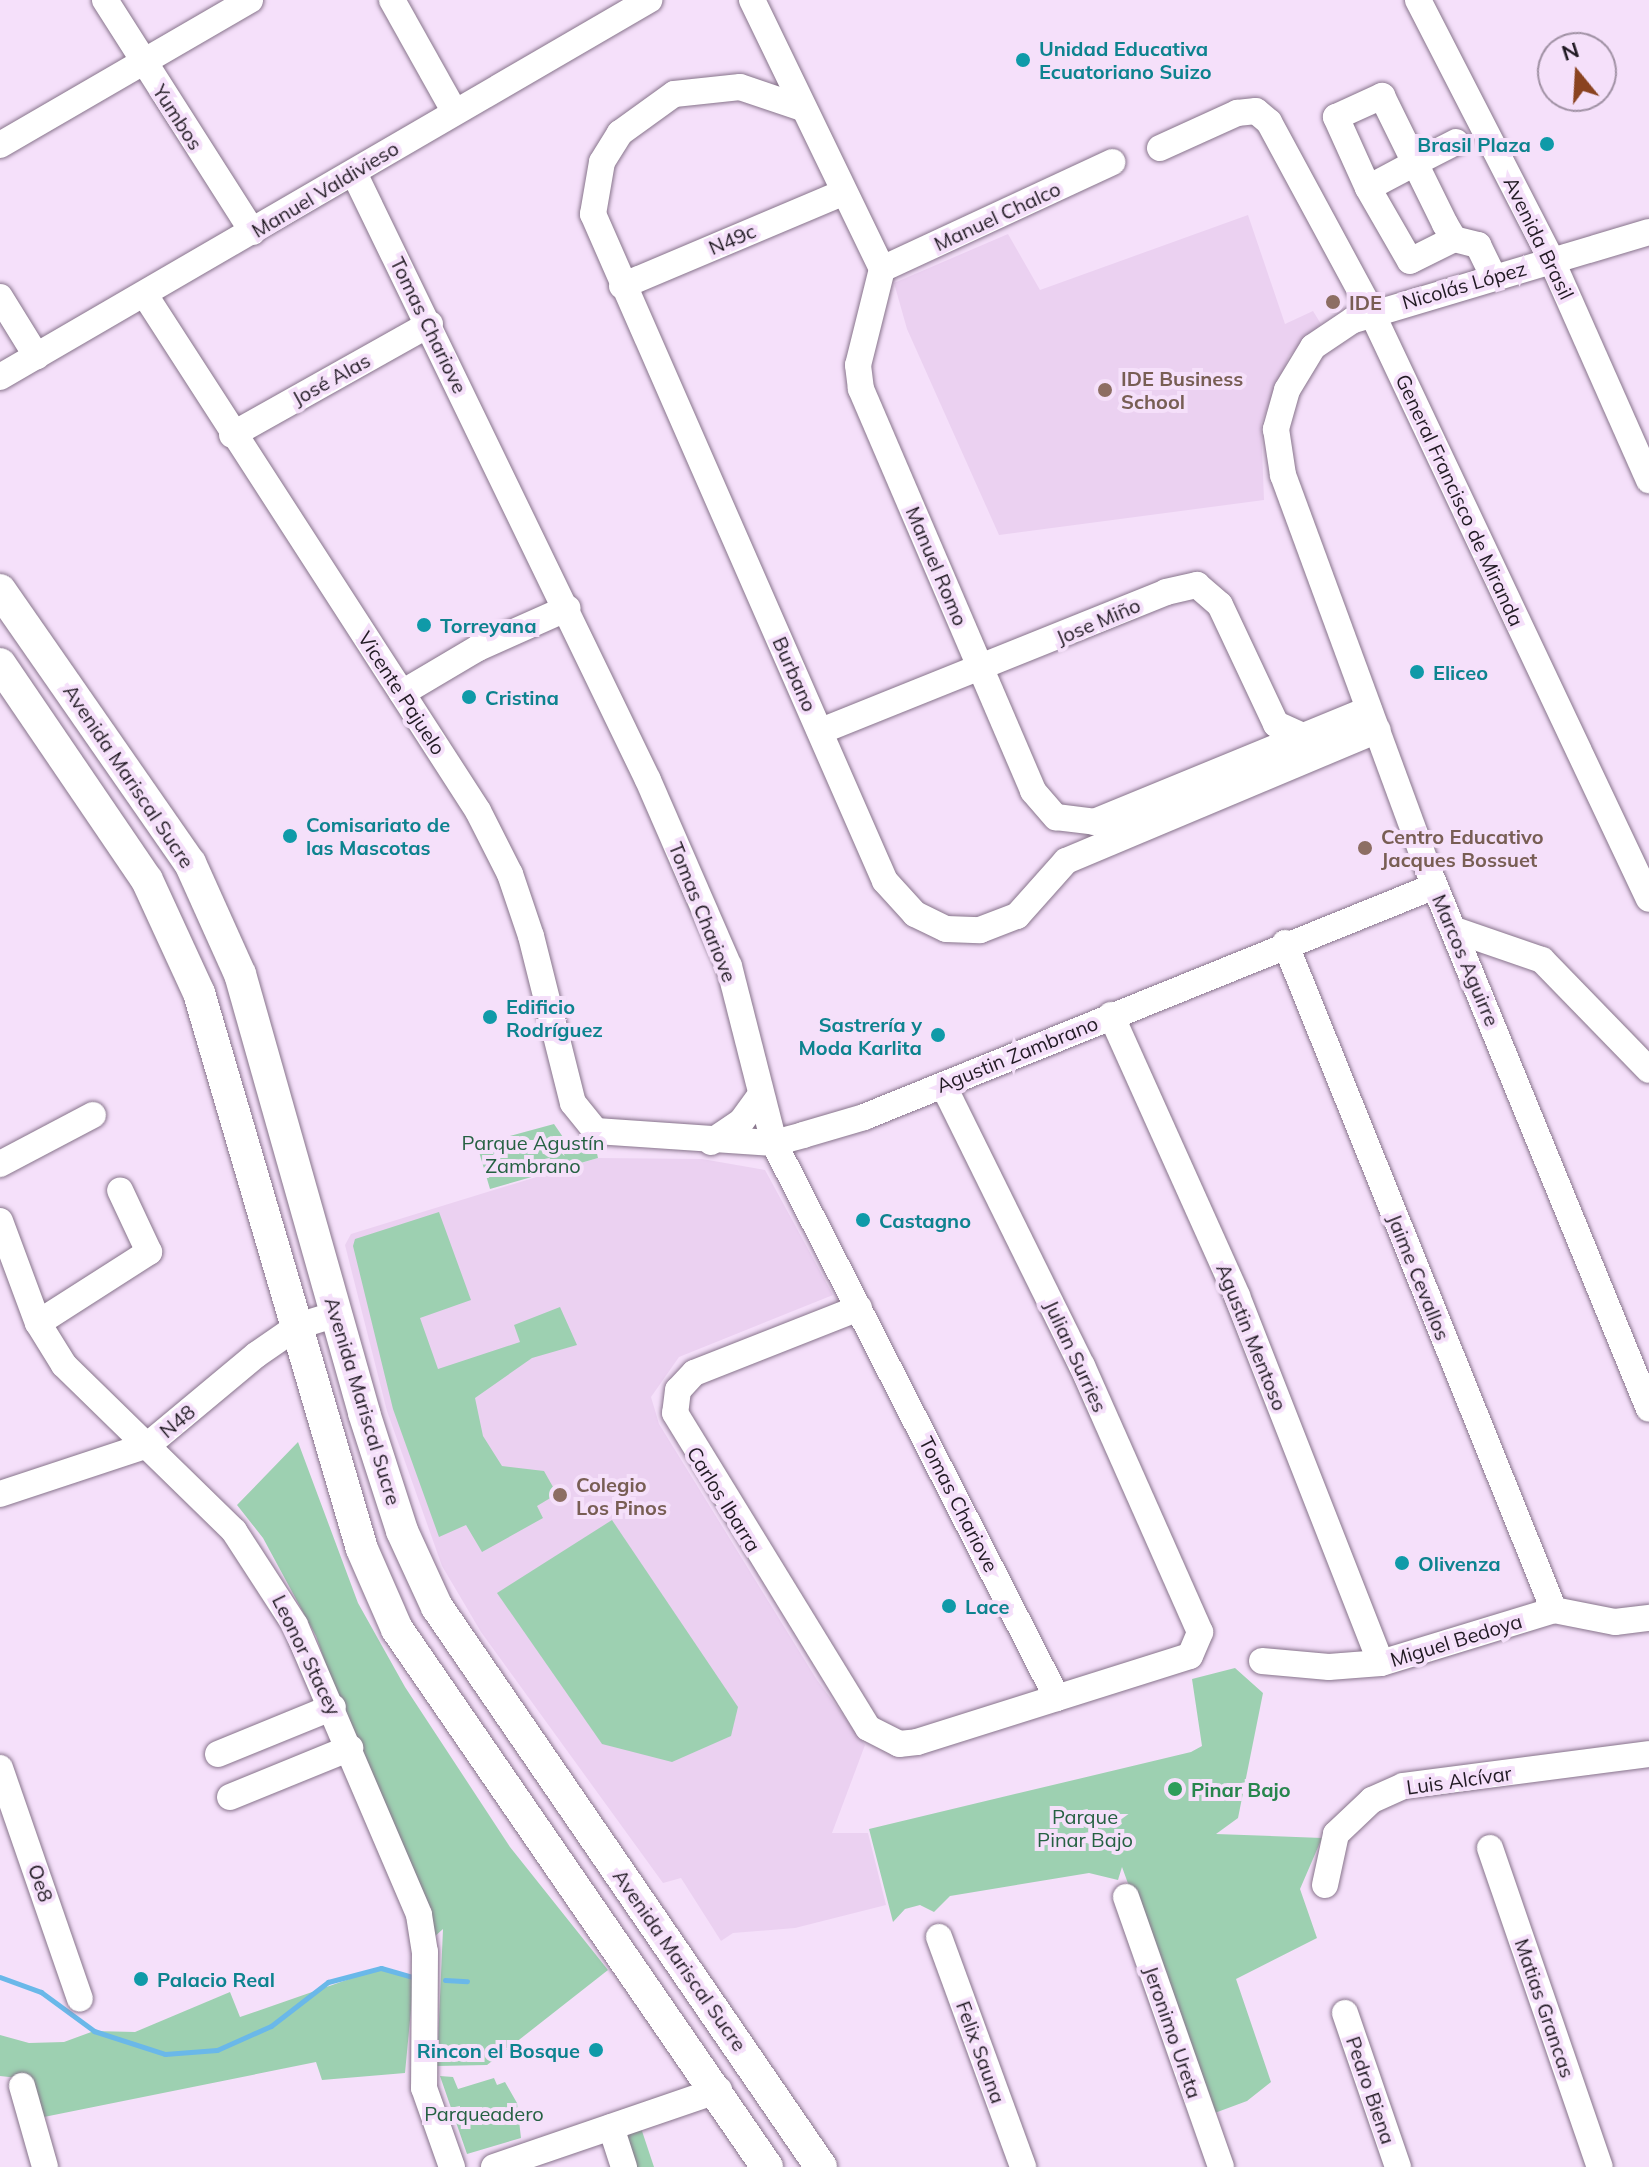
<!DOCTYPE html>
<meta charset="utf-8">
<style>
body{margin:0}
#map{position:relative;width:1649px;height:2167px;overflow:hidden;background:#f5e0fa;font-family:Mulish,sans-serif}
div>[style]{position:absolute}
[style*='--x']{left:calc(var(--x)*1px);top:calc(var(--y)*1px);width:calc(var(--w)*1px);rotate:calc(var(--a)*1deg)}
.built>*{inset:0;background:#ebd1f1}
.green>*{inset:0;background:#9dd0b1}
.stream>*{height:5px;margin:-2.5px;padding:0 2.5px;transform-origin:2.5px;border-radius:2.5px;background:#6ab8e9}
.roads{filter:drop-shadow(0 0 2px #87748b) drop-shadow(0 0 2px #87748b)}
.minor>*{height:26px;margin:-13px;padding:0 13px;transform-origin:13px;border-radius:13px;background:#fff}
.major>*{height:32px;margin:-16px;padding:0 16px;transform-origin:16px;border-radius:16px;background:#fff}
.dots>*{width:22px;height:22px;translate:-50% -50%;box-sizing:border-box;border:4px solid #f5e0fa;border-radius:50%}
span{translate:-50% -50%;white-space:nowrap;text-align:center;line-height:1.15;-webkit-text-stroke:8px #f5e0fa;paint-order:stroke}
.culture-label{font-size:20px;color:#0d838f;font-weight:700}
.left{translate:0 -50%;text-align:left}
.right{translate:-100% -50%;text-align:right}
.street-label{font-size:20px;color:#211a23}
.education-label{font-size:20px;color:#785e54;font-weight:700}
.park-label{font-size:20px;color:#256142}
.leisure-label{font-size:20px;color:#27864d;font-weight:700}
.north{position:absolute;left:1537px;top:32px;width:80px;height:80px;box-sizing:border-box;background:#f5e0fa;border:2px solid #a091a4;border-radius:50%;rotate:342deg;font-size:22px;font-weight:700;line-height:32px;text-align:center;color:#211a23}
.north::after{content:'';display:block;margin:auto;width:28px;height:36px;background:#8a4320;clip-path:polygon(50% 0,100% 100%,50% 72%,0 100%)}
</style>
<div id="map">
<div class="built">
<div style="clip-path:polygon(1248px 215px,1285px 324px,1313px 311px,1321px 324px,1289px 356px,1261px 423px,1264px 500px,999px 535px,907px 329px,894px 283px,1008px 234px,1040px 290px)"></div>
<div style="clip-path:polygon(598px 1158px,702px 1159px,765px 1170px,833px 1295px,679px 1357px,651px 1397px,659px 1424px,817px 1680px,865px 1745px,832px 1833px,868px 1833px,886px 1905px,795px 1928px,733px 1933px,721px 1941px,681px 1878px,663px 1883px,481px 1632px,442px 1566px,387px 1411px,345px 1245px,351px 1234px)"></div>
</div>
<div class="green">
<div style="clip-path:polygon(554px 1124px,565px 1140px,596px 1149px,598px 1158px,490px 1189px,477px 1145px)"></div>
<div style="clip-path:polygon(439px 1212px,471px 1300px,420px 1318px,438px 1369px,520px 1342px,514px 1325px,560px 1307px,577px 1345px,532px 1358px,475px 1398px,483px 1436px,502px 1466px,544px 1471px,557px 1494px,537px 1506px,543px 1518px,482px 1552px,466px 1525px,439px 1537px,393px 1409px,353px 1246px,355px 1239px)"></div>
<div style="clip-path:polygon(298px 1442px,358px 1603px,405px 1687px,510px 1847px,608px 1970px,487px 2065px,437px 2066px,443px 1929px,424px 1946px,316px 1636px,263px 1538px,237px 1505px)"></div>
<div style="clip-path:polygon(612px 1520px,738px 1707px,731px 1736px,672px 1762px,602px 1744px,497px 1593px)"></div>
<div style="clip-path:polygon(1235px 1668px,1263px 1693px,1238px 1818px,1216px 1834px,1322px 1838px,1300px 1889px,1317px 1938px,1236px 1979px,1271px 2082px,1247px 2101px,1212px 2114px,1122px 1867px,1118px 1880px,1089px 1873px,950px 1896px,934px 1912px,920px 1905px,905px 1909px,893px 1922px,869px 1829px,1191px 1752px,1202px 1746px,1192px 1679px)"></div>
<div style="clip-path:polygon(381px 1968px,414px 1978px,405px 2073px,322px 2080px,316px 2062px,29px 2120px,27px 2079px,0 2076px,0 2035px,29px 2043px,64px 2042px,94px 2031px,135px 2032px,230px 1992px,240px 2017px)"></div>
<div style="clip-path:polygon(440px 2076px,453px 2077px,458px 2089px,494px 2078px,497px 2085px,505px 2082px,517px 2103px,521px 2138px,467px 2154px)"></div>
<div style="clip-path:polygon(641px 2128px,654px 2167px,633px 2167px,623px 2134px)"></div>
</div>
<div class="stream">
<div style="--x:0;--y:1977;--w:44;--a:20.1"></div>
<div style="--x:41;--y:1992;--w:66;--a:36.3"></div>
<div style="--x:94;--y:2031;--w:75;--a:17.9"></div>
<div style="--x:165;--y:2054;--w:52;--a:-4.4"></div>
<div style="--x:217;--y:2050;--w:59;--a:-24"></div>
<div style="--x:271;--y:2026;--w:72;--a:-37.7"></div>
<div style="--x:328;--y:1982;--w:55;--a:-14.8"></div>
<div style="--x:381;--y:1968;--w:36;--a:16"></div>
<div style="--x:445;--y:1980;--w:22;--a:3"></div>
</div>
<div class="roads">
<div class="minor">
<div style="--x:105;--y:0;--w:275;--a:57.5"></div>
<div style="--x:392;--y:0;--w:127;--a:60.8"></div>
<div style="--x:752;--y:0;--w:299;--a:64.2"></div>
<div style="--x:882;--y:269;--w:99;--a:104"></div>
<div style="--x:858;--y:365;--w:24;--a:83"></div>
<div style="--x:861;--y:389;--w:437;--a:66.8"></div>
<div style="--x:1033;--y:791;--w:35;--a:49"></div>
<div style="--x:1056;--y:817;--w:38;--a:7"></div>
<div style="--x:1094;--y:822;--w:297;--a:-22.3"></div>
<div style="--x:1418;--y:0;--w:291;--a:62.8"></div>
<div style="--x:1551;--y:259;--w:242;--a:66.1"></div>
<div style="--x:802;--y:108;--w:65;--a:-161.3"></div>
<div style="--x:740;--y:87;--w:66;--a:173.9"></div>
<div style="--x:674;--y:94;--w:67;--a:144.2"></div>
<div style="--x:620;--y:133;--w:34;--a:122"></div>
<div style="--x:602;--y:162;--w:53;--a:99.8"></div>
<div style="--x:593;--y:214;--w:728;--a:66.36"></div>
<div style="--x:885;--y:881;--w:45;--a:47.7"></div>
<div style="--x:915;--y:914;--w:34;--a:26"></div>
<div style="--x:946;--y:929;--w:34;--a:2"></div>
<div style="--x:980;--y:930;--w:40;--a:-21"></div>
<div style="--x:1017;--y:916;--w:74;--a:-48.3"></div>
<div style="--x:1066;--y:861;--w:338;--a:-22.8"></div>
<div style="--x:1456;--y:142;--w:46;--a:152.9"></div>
<div style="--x:1415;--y:163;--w:53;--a:152"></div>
<div style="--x:1368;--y:188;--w:78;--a:-114.3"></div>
<div style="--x:1336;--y:117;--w:51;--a:-24.5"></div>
<div style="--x:1382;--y:96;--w:75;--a:63.8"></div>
<div style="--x:1415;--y:163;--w:68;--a:63.8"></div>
<div style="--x:1445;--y:224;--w:17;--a:59"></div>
<div style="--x:1454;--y:239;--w:25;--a:14"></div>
<div style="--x:1478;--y:245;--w:34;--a:64"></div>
<div style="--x:0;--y:145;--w:289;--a:-30.1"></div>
<div style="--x:1160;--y:148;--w:85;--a:-24.4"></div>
<div style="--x:1237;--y:113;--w:19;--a:-6"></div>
<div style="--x:1256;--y:111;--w:17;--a:40"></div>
<div style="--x:1269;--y:122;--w:215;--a:61.6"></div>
<div style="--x:1371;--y:311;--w:650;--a:64.7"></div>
<div style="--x:354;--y:173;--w:674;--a:64.16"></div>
<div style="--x:648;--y:780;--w:203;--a:66.5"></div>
<div style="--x:729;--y:966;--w:183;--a:75.7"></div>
<div style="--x:774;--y:1143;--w:623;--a:62.98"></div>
<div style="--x:1368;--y:188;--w:84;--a:60.1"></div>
<div style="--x:1410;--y:261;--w:49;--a:-26.6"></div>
<div style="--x:1649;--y:232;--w:309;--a:163.4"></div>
<div style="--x:1353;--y:320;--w:48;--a:146"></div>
<div style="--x:1313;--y:347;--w:50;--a:121.2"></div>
<div style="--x:1287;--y:390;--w:41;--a:105.8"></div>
<div style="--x:1276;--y:429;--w:47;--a:81.3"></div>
<div style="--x:1283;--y:475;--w:420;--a:69.8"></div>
<div style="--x:1428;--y:869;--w:583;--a:67.74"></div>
<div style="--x:882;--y:269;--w:254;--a:-24.9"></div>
<div style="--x:622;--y:286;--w:239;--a:-22.9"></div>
<div style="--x:145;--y:295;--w:614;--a:57.16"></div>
<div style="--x:478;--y:811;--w:71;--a:63.1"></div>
<div style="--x:510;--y:874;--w:65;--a:71.3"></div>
<div style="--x:531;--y:936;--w:172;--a:75.9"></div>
<div style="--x:573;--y:1103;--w:36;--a:51"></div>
<div style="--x:596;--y:1131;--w:178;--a:3.9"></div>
<div style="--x:774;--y:1143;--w:30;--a:-15"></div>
<div style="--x:803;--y:1135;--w:64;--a:-16.4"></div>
<div style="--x:864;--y:1117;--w:616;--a:-22.03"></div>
<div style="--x:0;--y:297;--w:70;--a:58.3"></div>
<div style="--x:0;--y:377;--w:751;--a:-30.15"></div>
<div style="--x:232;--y:435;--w:227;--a:-29.3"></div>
<div style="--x:402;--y:693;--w:88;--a:-30.6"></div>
<div style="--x:478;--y:648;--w:98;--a:-24"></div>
<div style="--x:821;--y:731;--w:372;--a:-21.9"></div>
<div style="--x:1166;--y:592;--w:32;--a:-13"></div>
<div style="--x:1197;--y:585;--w:30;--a:41"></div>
<div style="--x:1220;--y:605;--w:132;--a:64.8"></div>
<div style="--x:1276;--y:724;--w:32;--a:24"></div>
<div style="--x:1455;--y:930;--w:92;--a:19"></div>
<div style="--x:1542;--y:960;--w:153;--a:45.8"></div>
<div style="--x:1285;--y:943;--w:719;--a:68.04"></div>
<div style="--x:1111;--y:1015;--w:308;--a:65.8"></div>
<div style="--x:1237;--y:1296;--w:394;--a:68.6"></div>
<div style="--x:711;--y:1142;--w:36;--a:-34"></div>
<div style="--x:741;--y:1122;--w:34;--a:-54"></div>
<div style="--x:0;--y:1164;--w:105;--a:-27.8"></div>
<div style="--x:0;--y:1221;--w:109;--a:69.6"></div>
<div style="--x:38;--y:1323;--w:49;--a:58.2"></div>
<div style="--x:64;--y:1365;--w:238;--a:44.3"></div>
<div style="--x:234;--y:1531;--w:112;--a:57"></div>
<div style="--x:295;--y:1625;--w:315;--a:66.8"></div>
<div style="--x:419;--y:1915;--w:37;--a:81"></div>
<div style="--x:425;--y:1952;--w:136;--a:90.4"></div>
<div style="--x:424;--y:2088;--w:84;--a:70.5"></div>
<div style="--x:859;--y:1308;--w:177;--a:158.5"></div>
<div style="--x:694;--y:1373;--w:23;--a:133"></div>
<div style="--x:678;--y:1390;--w:23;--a:97"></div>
<div style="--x:675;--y:1413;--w:369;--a:58.5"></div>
<div style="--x:868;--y:1728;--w:35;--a:27"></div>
<div style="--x:899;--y:1744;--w:18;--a:-6"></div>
<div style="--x:917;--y:1742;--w:286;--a:-17.5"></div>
<div style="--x:1190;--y:1656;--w:26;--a:-67"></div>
<div style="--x:1200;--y:1632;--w:291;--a:-113.9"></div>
<div style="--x:1082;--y:1366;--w:313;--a:-116.3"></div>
<div style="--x:38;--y:1323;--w:132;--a:-32.6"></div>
<div style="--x:149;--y:1252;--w:68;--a:-115.1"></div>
<div style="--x:0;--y:1494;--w:156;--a:-18.3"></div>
<div style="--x:148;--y:1445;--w:141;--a:-39.8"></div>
<div style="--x:256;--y:1355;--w:51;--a:-34.6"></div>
<div style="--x:298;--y:1326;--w:41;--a:-17.1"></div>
<div style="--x:1262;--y:1661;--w:67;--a:5.1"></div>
<div style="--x:1329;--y:1667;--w:52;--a:-4.4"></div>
<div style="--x:1381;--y:1663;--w:181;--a:-17"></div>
<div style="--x:1554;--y:1610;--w:62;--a:11.1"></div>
<div style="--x:1615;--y:1622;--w:34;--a:-7"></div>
<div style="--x:218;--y:1754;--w:124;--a:-22.2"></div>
<div style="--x:0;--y:1768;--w:244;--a:70.9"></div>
<div style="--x:230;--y:1797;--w:130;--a:-22.2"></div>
<div style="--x:1490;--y:1848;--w:337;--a:71"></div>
<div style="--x:1325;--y:1885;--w:52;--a:-77.8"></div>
<div style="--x:1336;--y:1834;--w:50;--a:-43.4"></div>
<div style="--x:1372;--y:1800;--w:34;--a:-24"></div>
<div style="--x:1403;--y:1786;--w:248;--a:-7.4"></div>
<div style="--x:1126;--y:1897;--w:286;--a:70.6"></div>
<div style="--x:939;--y:1937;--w:245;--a:69.9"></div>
<div style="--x:1345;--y:2013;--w:163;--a:71"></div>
<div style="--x:22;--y:2086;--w:84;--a:74.1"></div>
<div style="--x:611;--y:2127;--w:42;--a:72"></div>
<div style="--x:494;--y:2167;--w:238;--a:-18.9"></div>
</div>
<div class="major">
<div style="--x:0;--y:590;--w:333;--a:55.2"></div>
<div style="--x:190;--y:863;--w:122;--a:65.8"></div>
<div style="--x:240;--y:974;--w:456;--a:74.2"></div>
<div style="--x:364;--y:1413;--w:124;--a:72.1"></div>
<div style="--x:402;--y:1531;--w:84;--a:65.3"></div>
<div style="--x:437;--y:1607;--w:679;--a:55.56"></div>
<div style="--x:0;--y:664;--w:261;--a:55.8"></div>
<div style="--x:147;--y:880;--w:124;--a:65.3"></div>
<div style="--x:199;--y:993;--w:579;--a:73.66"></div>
<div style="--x:362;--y:1549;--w:87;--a:66.4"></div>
<div style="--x:397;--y:1629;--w:653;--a:55.48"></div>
</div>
</div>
<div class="dots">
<div style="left:1023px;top:60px;background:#0f9aa8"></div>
<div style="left:1547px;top:144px;background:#0f9aa8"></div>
<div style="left:1333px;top:302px;background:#8d6e63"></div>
<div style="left:1105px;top:390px;background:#8d6e63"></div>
<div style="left:424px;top:625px;background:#0f9aa8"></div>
<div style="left:1417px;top:672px;background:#0f9aa8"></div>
<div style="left:469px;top:697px;background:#0f9aa8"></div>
<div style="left:290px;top:836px;background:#0f9aa8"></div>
<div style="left:1365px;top:848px;background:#8d6e63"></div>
<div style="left:490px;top:1017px;background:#0f9aa8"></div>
<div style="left:938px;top:1035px;background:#0f9aa8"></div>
<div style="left:863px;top:1220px;background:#0f9aa8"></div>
<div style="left:560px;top:1495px;background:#8d6e63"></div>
<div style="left:1402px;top:1563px;background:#0f9aa8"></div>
<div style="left:949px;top:1606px;background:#0f9aa8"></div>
<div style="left:1175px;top:1789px;background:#2e9e5b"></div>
<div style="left:141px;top:1979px;background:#0f9aa8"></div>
<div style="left:596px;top:2050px;background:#0f9aa8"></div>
</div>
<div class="culture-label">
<span class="left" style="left:1039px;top:60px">Unidad Educativa<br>Ecuatoriano Suizo</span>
<span class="right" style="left:1531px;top:144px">Brasil Plaza</span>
<span class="left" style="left:440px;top:625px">Torreyana</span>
<span class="left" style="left:1433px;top:672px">Eliceo</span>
<span class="left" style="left:485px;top:697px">Cristina</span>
<span class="left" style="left:306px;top:836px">Comisariato de<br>las Mascotas</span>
<span class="left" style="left:506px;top:1018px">Edificio<br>Rodríguez</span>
<span class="right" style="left:922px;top:1036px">Sastrería y<br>Moda Karlita</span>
<span class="left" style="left:879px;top:1220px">Castagno</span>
<span class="left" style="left:1418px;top:1563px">Olivenza</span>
<span class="left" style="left:965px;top:1606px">Lace</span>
<span class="left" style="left:157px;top:1979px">Palacio Real</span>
<span class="right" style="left:580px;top:2050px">Rincon el Bosque</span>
</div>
<div class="street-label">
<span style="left:178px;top:117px;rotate:57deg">Yumbos</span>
<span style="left:325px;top:189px;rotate:-31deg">Manuel Valdivieso</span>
<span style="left:997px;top:216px;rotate:-25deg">Manuel Chalco</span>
<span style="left:1539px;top:238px;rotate:64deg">Avenida Brasil</span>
<span style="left:732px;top:239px;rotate:-23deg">N49c</span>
<span style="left:1464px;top:285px;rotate:-16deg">Nicolás López</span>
<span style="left:429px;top:325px;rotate:64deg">Tomas Chariove</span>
<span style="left:331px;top:379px;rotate:-29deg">José Alas</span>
<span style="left:1460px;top:500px;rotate:65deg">General Francisco de Miranda</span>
<span style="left:937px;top:566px;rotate:67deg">Manuel Romo</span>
<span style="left:1098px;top:621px;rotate:-23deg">Jose Miño</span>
<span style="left:795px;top:674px;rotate:66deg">Burbano</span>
<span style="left:402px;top:693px;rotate:57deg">Vicente Pajuelo</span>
<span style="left:129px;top:776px;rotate:56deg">Avenida Mariscal Sucre</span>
<span style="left:703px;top:912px;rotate:68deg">Tomas Chariove</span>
<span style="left:1466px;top:960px;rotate:67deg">Marcos Aguirre</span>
<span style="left:1017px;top:1054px;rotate:-22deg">Agustin Zambrano</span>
<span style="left:1419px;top:1277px;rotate:68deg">Jaime Cevallos</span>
<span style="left:1252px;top:1337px;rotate:68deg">Agustin Mentoso</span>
<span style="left:1076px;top:1356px;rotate:65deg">Julian Surries</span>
<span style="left:363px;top:1401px;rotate:73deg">Avenida Mariscal Sucre</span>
<span style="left:177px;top:1421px;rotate:-40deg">N48</span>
<span style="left:724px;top:1499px;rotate:58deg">Carlos Ibarra</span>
<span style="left:959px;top:1504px;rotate:63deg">Tomas Chariove</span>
<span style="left:1456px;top:1640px;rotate:-17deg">Miguel Bedoya</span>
<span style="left:307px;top:1655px;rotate:64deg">Leonor Stacey</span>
<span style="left:1459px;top:1780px;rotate:-8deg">Luis Alcívar</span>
<span style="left:41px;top:1883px;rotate:71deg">Oe8</span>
<span style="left:680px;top:1960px;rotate:55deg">Avenida Mariscal Sucre</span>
<span style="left:1545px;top:2008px;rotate:71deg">Matias Grancas</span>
<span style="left:1173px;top:2032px;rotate:71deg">Jeronimo Ureta</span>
<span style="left:981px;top:2052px;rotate:70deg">Felix Sauna</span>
<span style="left:1371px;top:2090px;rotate:71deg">Pedro Biena</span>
</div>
<div class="education-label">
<span class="left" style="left:1349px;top:302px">IDE</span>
<span class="left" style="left:1121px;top:390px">IDE Business<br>School</span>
<span class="left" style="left:1381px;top:848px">Centro Educativo<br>Jacques Bossuet</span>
<span class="left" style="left:576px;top:1496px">Colegio<br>Los Pinos</span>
</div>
<div class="park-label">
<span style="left:533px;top:1154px">Parque Agustín<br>Zambrano</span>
<span style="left:1085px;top:1828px">Parque<br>Pinar Bajo</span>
<span style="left:484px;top:2113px">Parqueadero</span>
</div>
<div class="leisure-label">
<span class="left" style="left:1191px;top:1789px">Pinar Bajo</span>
</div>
<div class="north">N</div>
</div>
